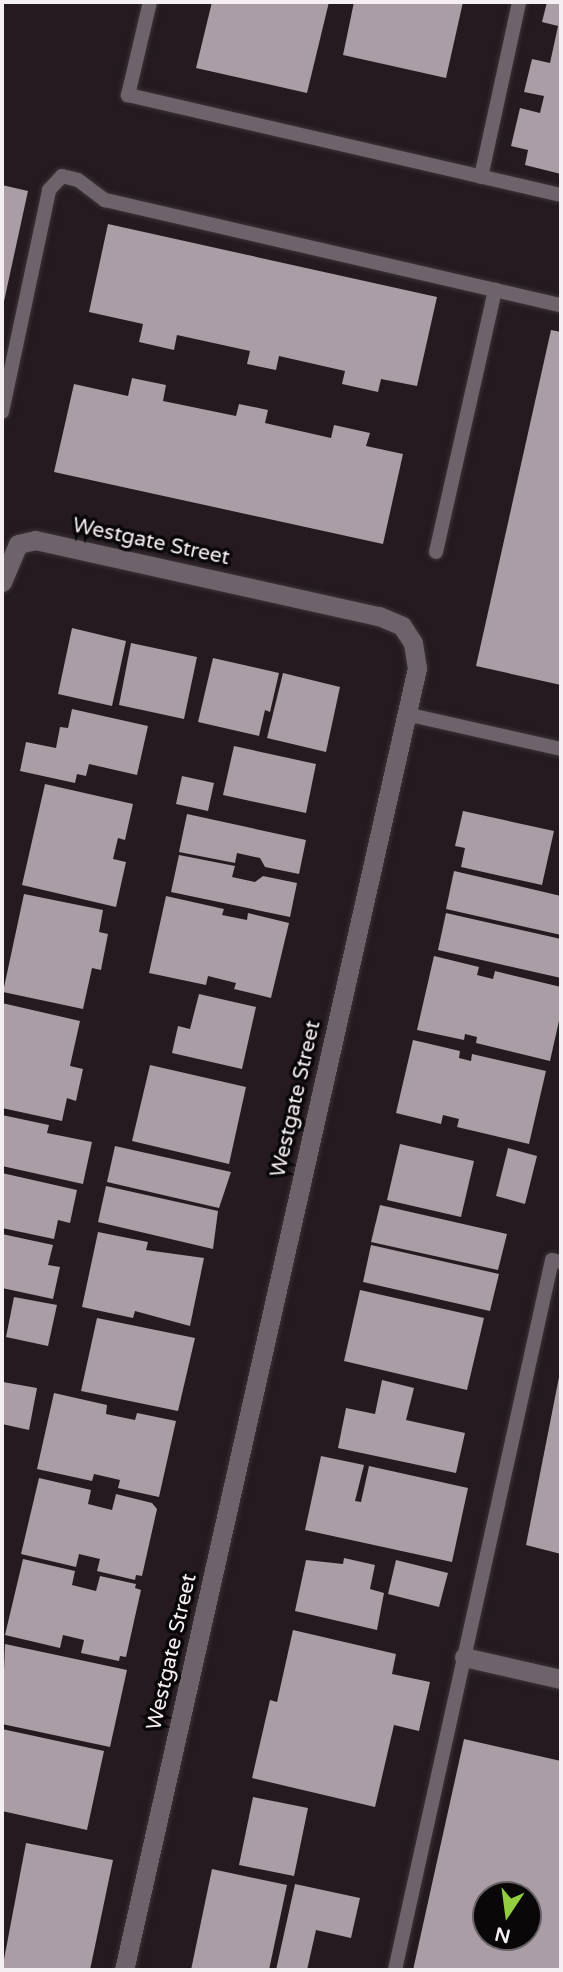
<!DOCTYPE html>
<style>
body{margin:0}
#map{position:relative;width:563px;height:1972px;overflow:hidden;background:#241a20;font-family:"Varela Round",sans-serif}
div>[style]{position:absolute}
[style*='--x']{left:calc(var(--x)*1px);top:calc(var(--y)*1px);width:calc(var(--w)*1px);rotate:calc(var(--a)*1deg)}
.building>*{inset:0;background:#aa9da5}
.roads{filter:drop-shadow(0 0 2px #3b3439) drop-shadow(0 0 2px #3b3439)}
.service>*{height:14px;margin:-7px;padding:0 7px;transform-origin:7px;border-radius:7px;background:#6f636b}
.minor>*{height:19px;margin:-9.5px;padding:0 9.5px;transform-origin:9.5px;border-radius:9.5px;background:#6f636b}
span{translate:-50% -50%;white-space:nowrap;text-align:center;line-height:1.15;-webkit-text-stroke:7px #0a0709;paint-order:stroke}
.street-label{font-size:21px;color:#f5eef3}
.frame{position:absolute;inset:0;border:4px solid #f5eef3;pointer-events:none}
.north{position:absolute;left:472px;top:1881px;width:70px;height:70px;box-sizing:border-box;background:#0a0709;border:2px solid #686367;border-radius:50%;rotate:193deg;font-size:19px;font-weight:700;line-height:28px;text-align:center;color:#f5eef3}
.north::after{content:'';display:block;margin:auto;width:24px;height:32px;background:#91cd3f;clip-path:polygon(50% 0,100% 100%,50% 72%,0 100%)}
</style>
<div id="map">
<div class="building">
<div style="clip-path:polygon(212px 2px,329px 2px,307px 93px,196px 68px)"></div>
<div style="clip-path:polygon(354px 2px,463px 2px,446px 78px,343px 55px)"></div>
<div style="clip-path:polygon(547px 2px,561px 2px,561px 174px,525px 165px,528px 150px,511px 146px,520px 108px,540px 113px,544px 96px,524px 92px,532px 59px,550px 63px,558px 26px,542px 22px)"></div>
<div style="clip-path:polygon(2px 185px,28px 191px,3px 306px,2px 306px)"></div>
<div style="clip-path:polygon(108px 224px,437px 297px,417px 386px,381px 379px,378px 392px,342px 384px,345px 371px,279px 356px,276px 370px,247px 364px,250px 351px,177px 335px,174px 350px,139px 342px,143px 324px,89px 312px)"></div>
<div style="clip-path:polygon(551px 330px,561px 332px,561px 685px,476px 666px)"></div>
<div style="clip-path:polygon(132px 378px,166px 385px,163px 401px,236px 416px,239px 404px,268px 410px,265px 423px,331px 438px,334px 425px,370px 433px,366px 446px,403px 454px,383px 544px,54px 472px,74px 384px,128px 396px)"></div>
<div style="clip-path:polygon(72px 628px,126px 641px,112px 706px,58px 694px)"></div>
<div style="clip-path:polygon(131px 643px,197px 657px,184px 719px,119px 705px)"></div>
<div style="clip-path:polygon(213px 658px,279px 673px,270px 712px,265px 710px,259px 736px,198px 722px)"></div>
<div style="clip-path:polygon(283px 673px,340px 687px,326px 752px,267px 738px)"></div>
<div style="clip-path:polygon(72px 709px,148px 726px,137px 775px,89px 764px,86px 776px,77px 774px,75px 783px,20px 771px,26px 742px,56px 748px,60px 727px,68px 728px)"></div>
<div style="clip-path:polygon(234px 746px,316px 764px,306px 813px,223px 795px)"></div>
<div style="clip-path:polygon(182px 776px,214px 783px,208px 811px,176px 804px)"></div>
<div style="clip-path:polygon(45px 784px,133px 804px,125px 840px,118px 838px,113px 859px,126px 862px,116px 907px,22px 885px)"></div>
<div style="clip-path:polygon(463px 811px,554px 831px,542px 885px,461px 867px,465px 848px,455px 846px)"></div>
<div style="clip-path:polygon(187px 814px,306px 840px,299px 874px,265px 867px,260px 858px,237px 853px,235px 863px,179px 852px)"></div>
<div style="clip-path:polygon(179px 855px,235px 866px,232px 877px,255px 882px,263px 876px,297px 883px,290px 917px,171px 892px)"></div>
<div style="clip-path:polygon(454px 871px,561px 896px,561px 935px,446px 909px)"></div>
<div style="clip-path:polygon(24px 894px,103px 910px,99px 932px,108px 934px,101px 970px,92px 968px,83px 1009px,3px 992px)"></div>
<div style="clip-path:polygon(166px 896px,224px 909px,222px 915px,247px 920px,248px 913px,289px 923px,271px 998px,234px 989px,236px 983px,208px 976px,206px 985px,149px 973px)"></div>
<div style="clip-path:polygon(446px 913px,561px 939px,561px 978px,438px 950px)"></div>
<div style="clip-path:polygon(434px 956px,479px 967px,477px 975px,493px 979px,495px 971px,561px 987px,561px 1012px,550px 1061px,476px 1043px,477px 1037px,465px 1034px,464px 1040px,417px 1030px)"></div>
<div style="clip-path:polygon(199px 994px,256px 1007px,242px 1069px,172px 1053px,178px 1026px,190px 1029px)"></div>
<div style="clip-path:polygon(2px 1003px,80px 1021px,70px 1066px,83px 1069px,76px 1101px,67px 1098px,62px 1121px,2px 1108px)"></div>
<div style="clip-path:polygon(413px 1040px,460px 1051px,459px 1058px,471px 1061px,472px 1054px,546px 1071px,529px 1144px,457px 1127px,459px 1119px,443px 1115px,441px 1124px,396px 1113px)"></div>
<div style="clip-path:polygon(150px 1065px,246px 1087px,229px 1164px,132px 1141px)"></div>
<div style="clip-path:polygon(2px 1115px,49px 1125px,47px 1133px,92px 1142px,83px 1184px,2px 1166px)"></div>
<div style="clip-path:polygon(400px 1144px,474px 1161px,461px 1217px,387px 1200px)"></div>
<div style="clip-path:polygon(115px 1146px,231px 1172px,219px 1208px,107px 1182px)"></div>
<div style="clip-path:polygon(508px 1148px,537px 1156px,525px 1204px,496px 1196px)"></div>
<div style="clip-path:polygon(2px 1173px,77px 1190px,70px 1223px,58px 1220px,54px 1239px,2px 1228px)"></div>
<div style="clip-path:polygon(106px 1186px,218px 1211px,213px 1249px,98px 1222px)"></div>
<div style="clip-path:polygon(380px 1205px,507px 1234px,498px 1270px,371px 1242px)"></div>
<div style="clip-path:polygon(98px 1232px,148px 1242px,146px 1250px,204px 1258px,190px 1326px,135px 1311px,133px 1318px,82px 1307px)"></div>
<div style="clip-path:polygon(2px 1234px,53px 1245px,48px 1265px,60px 1267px,53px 1299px,2px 1288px)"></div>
<div style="clip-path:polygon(371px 1245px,499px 1274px,490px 1311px,363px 1282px)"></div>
<div style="clip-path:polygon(360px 1290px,484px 1318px,467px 1390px,344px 1361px)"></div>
<div style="clip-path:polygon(14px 1297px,57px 1305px,48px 1346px,6px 1337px)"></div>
<div style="clip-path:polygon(97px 1318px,195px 1338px,178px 1411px,81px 1391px)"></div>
<div style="clip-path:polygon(560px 1372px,561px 1372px,561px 1554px,526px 1545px)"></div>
<div style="clip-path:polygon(382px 1380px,414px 1388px,406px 1420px,465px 1433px,456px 1473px,338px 1448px,346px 1408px,375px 1414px)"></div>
<div style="clip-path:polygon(3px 1382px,37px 1388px,29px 1430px,2px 1424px)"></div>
<div style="clip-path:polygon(54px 1393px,107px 1405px,106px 1414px,135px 1420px,137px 1413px,176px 1421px,159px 1497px,118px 1488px,120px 1480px,94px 1474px,92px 1481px,37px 1469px)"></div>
<div style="clip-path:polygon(321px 1456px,364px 1465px,355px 1501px,361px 1502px,369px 1466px,468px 1488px,452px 1562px,305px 1530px)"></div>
<div style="clip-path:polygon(39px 1478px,91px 1490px,88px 1504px,112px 1510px,116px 1494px,152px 1503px,157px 1509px,142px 1576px,136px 1575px,135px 1580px,97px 1571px,100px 1559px,79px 1554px,76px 1567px,21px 1554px)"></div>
<div style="clip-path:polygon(344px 1558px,375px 1565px,370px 1589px,384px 1593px,377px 1630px,295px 1611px,306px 1560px,343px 1564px)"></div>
<div style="clip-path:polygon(23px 1559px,75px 1571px,72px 1585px,96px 1591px,100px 1576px,136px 1584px,135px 1588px,141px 1590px,126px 1657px,120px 1656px,119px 1661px,81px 1653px,84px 1640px,63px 1635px,60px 1648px,5px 1635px)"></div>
<div style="clip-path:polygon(396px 1560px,448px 1573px,439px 1607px,388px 1594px)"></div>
<div style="clip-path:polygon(293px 1630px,396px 1654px,392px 1674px,430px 1682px,419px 1731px,394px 1725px,375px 1807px,252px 1778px,270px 1700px,277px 1702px)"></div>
<div style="clip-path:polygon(5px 1644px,127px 1670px,110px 1747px,2px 1724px)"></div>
<div style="clip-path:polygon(2px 1729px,104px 1751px,87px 1830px,2px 1811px)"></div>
<div style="clip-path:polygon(evenodd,464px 1739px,561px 1761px,561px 1970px,413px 1970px,464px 1739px,486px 1895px,528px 1895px,528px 1937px,486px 1937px,486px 1895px)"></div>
<div style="clip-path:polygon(253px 1797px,308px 1808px,294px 1876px,239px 1865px)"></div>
<div style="clip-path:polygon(26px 1843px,113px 1860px,90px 1970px,2px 1970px)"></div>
<div style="clip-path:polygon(212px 1869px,287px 1885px,269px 1970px,191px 1970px)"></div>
<div style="clip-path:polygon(295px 1884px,360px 1898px,351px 1938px,316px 1930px,307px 1970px,276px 1970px)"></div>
</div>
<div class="roads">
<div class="service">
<div style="--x:150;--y:2;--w:96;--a:103.3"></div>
<div style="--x:128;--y:95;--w:444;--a:13"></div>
<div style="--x:481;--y:177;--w:179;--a:-77.7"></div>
<div style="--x:2;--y:412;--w:227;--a:-78"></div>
<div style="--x:49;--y:190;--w:19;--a:-47"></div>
<div style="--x:62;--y:176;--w:16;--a:14"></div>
<div style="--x:78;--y:180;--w:34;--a:37"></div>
<div style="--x:105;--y:200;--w:468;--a:13"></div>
<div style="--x:436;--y:552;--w:269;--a:-77.3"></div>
<div style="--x:406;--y:714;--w:159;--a:12.7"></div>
<div style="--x:395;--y:1970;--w:727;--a:-77.53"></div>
<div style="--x:552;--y:1260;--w:9;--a:13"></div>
</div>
<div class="minor">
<div style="--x:2;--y:582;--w:41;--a:-67.2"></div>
<div style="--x:18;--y:544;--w:17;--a:-13"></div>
<div style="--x:35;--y:540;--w:352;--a:12.5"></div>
<div style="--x:379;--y:616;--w:25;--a:23"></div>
<div style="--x:402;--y:626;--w:20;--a:57"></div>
<div style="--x:413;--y:643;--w:25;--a:81"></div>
<div style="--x:417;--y:668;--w:1335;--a:102.68"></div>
<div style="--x:464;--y:1657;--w:99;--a:12.8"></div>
</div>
</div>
<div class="street-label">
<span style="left:151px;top:542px;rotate:12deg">Westgate Street</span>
<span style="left:296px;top:1099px;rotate:-77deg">Westgate Street</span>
<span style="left:172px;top:1652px;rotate:-77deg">Westgate Street</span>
</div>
<div class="frame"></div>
<div class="north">N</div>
</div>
